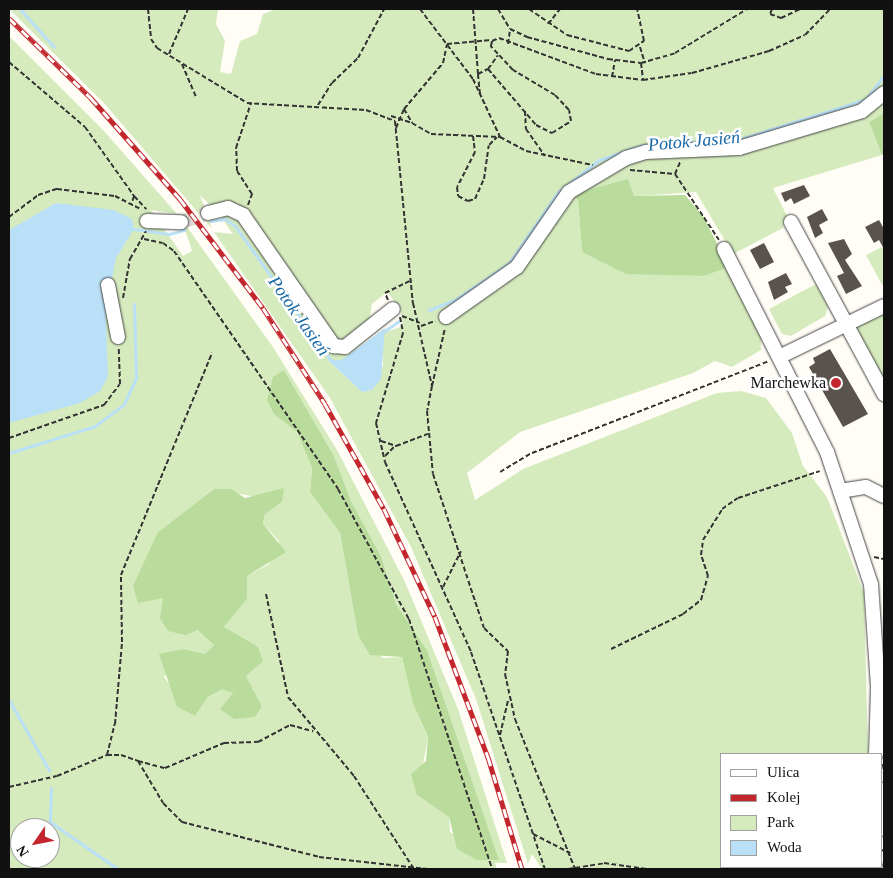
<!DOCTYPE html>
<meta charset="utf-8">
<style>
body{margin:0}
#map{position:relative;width:893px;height:878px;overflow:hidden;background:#fffdf5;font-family:"Times New Roman",serif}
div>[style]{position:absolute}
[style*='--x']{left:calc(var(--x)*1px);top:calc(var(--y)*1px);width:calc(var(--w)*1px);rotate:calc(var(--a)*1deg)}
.green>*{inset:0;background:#d5ebbd}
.forest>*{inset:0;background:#b9dc9c}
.water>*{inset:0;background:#b9e0f7}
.stream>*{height:3px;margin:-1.5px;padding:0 1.5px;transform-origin:1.5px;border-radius:1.5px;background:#b9e0f7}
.building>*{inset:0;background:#5a524d}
.minor-tunnel>*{height:14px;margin-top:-7px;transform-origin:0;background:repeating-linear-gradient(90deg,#dbdad3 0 14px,transparent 0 21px)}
.path>*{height:2px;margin-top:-1px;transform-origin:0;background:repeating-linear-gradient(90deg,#333 0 5px,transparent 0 7.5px)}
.roads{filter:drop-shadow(0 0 1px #444) drop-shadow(0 0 1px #444)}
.minor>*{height:14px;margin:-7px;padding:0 7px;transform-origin:7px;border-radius:7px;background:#fff}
.rail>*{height:5px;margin-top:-2.5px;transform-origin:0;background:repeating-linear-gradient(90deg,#fff 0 9px,#c4262e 0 18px);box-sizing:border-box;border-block:1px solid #c4262e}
.dots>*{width:14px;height:14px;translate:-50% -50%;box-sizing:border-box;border:2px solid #fff;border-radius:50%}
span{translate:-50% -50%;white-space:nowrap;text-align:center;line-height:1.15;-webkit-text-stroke:5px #fff;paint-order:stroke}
.poi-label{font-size:16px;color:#111}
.right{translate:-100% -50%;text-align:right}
.water-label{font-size:18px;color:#1768a6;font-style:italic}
.frame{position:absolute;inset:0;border:10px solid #111;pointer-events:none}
.legend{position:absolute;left:720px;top:753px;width:162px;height:115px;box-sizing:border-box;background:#fff;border:1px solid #a0a0a0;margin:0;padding:6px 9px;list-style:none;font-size:15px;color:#111}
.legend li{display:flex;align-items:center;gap:10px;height:25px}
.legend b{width:25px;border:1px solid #a0a0a0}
.north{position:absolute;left:10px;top:818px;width:50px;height:50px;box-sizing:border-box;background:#fff;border:1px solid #a0a0a0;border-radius:50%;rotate:237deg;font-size:14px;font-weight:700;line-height:20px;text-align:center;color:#111}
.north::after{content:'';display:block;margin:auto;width:18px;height:22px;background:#c4262e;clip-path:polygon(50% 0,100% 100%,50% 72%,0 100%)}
</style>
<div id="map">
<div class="green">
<div style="clip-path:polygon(9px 9px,218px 9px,216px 24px,225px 41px,220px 72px,231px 74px,240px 41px,257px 34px,263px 14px,277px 9px,884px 9px,884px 113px,869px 122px,882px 155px,773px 188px,787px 216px,783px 228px,733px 254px,696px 192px,578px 200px,582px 252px,626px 273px,704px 276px,729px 267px,761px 334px,761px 350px,732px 367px,715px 361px,693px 373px,520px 432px,467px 473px,475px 500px,523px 469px,717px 393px,741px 391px,766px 398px,792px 433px,803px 466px,827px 497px,864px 593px,868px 754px,722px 754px,722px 867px,836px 869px,542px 869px,532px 854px,528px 864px,476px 699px,411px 547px,330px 398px,214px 232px,233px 234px,218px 213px,235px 214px,336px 350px,392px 314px,398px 314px,341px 361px,328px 360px,362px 392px,383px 366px,383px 333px,403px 326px,400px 308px,387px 292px,372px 304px,369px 323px,338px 345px,247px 216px,213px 208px,200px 195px,212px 229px,104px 103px)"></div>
<div style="clip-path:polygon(evenodd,9px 36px,104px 131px,177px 214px,151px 210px,183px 256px,192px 251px,182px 220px,273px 347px,337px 450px,405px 582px,458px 709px,507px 863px,495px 863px,497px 869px,9px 869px,9px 36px,284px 370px,334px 456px,351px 501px,381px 556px,396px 604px,427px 650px,498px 860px,450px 832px,449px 817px,417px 795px,428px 738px,413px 704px,402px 657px,383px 658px,358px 635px,340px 533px,310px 492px,312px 468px,297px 432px,284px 370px,9px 36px,214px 489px,282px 502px,265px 514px,263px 524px,279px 541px,269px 564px,247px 576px,247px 599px,224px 627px,238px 637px,246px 676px,262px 706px,221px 709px,233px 693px,222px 688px,208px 697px,195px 716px,177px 707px,175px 692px,164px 677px,184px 649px,205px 654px,214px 645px,166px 604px,158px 532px,214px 489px,9px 36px,20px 828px,50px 828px,50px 858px,20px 858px,20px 828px)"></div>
<div style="clip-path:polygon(884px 246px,884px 283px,882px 285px,866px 255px)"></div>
<div style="clip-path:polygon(816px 284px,828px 307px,825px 316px,791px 336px,782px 334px,769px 309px)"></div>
<div style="clip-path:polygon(884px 314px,884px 381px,854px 329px)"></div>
</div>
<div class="forest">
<div style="clip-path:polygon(884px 113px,884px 154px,882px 155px,869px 122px)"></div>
<div style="clip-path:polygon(628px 179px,634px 196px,685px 195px,703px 216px,729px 267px,704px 276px,626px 274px,582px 252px,578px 200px,573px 194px)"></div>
<div style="clip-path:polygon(284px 370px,334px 456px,351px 501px,381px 556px,396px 604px,427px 650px,499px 860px,477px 860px,457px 849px,449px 817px,417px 795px,411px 774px,426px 761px,428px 737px,413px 704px,402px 657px,370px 655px,358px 635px,340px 533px,310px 492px,312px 468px,297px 432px,274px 414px,267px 400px,273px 377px)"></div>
<div style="clip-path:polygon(284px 488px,282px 502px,265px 514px,263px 524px,286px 552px,247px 576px,247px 599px,224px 627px,258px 647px,263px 661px,246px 676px,262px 706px,255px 717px,234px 719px,220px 709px,233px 693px,222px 689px,208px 697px,195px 716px,177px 707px,159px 654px,184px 649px,205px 654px,214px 645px,197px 630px,186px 635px,168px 631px,160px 618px,163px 598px,138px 603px,133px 586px,158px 532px,214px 489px,231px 489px,245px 498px)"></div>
</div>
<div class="water">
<div style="clip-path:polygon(56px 203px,114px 210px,132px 219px,134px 229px,116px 258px,111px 284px,105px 287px,108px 377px,100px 391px,80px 403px,9px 423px,9px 230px)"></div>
<div style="clip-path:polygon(385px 328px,381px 379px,372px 390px,362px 392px,327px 359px,341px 361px)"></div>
</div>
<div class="stream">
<div style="--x:20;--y:9;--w:51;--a:48.2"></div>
<div style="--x:210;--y:221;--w:15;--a:-8"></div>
<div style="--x:225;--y:219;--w:12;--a:35"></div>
<div style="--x:235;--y:226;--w:167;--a:54.5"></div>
<div style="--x:332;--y:362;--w:9;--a:-6"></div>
<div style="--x:341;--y:361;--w:70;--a:-34.6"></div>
<div style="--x:134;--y:229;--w:35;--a:8"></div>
<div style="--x:169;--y:234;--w:16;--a:-15"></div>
<div style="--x:429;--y:310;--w:29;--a:-22"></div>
<div style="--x:456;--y:299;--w:64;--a:-34.2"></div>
<div style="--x:509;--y:263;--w:86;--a:-55.4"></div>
<div style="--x:558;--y:192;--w:52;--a:-38"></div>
<div style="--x:599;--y:160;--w:46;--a:-19.2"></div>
<div style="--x:642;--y:145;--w:98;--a:-3.5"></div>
<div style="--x:740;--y:139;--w:132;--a:-17.6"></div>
<div style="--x:866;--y:99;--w:30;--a:-53"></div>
<div style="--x:9;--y:453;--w:90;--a:-17.4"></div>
<div style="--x:95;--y:426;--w:36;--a:-37"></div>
<div style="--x:124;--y:404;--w:29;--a:-65"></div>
<div style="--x:136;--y:378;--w:74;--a:-91.5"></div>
<div style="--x:9;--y:700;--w:81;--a:60.3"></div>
<div style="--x:51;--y:788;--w:34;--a:92"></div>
<div style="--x:50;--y:822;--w:83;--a:34.7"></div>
</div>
<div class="building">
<div style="clip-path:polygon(804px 185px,810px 196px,794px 204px,791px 198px,785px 202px,781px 193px)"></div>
<div style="clip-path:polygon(822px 209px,828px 220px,819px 225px,823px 233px,815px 238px,807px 217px)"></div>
<div style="clip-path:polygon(879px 220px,884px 229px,884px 249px,879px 240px,874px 243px,865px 227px)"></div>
<div style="clip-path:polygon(844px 239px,852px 254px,845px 260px,862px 286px,846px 294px,837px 276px,844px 273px,828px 243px)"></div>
<div style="clip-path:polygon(764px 243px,774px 262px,760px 269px,750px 250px)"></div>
<div style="clip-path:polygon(786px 273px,792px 284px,785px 287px,788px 292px,774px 300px,768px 282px)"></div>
<div style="clip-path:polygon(830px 349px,868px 414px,843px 427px,809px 367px,815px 363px,813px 358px)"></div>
</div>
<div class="minor-tunnel">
<div style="--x:181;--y:222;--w:28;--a:-18"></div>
</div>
<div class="path">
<div style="--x:148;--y:9;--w:30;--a:84"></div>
<div style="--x:151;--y:39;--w:11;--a:56"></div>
<div style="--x:157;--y:48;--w:105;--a:31.4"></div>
<div style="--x:247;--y:103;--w:119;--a:3.4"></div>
<div style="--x:366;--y:110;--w:31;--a:21"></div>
<div style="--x:395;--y:121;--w:183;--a:84.4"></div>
<div style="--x:413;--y:303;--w:85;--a:77.1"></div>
<div style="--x:432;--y:386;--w:25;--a:101"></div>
<div style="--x:427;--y:411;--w:63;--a:84.6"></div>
<div style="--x:433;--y:474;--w:162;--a:71.7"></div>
<div style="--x:484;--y:628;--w:33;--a:44"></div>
<div style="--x:508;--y:651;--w:23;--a:97"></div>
<div style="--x:505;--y:674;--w:46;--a:77.5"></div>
<div style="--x:515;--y:719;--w:162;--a:68.2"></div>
<div style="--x:420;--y:9;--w:88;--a:52.9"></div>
<div style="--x:473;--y:79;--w:64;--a:65"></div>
<div style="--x:473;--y:9;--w:65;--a:85.6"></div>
<div style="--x:498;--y:9;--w:23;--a:59"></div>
<div style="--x:510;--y:29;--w:19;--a:25"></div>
<div style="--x:527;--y:37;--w:84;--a:15.2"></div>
<div style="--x:608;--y:59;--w:33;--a:7"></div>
<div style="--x:641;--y:63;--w:35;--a:-16"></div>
<div style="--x:675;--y:53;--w:84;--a:-31.4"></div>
<div style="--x:529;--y:9;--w:46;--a:34.4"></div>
<div style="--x:567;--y:35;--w:64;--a:14.5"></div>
<div style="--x:629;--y:51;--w:18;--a:-34"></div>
<div style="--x:644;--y:41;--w:33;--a:-102"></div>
<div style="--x:772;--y:9;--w:5;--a:112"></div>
<div style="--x:770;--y:14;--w:12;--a:20"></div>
<div style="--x:781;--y:18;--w:21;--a:-25"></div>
<div style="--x:548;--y:24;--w:19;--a:-51"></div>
<div style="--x:508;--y:44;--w:15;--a:-82"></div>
<div style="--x:640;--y:47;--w:17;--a:73"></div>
<div style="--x:169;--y:54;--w:49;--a:-67.1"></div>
<div style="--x:9;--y:62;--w:100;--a:40.5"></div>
<div style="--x:85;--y:127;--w:85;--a:54.6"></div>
<div style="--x:134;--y:196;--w:6;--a:108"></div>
<div style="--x:641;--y:63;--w:17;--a:83"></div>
<div style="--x:182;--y:64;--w:36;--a:67"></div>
<div style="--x:488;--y:69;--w:17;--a:-54"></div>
<div style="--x:612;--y:77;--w:17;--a:-80"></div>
<div style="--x:480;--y:94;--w:20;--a:-96"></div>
<div style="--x:478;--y:74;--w:11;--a:-27"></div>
<div style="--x:488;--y:69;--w:74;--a:49.4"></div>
<div style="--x:536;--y:125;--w:18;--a:27"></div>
<div style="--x:552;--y:133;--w:22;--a:-32"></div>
<div style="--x:571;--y:121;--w:11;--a:-100"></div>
<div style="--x:569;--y:110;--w:21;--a:-133"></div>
<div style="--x:555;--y:95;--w:49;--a:-149.2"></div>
<div style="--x:513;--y:70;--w:33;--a:-133"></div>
<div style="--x:491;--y:46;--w:5;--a:-79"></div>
<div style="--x:492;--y:41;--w:8;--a:-23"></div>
<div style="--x:499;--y:38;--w:103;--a:20.4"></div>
<div style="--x:596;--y:74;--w:47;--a:7.3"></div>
<div style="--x:643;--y:80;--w:49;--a:-8.1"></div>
<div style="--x:692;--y:73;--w:80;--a:-15.9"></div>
<div style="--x:769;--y:51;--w:39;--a:-24"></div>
<div style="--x:805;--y:35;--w:36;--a:-46"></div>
<div style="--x:318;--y:105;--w:26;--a:-58"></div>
<div style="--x:332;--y:83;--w:36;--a:-44"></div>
<div style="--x:358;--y:58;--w:55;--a:-62"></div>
<div style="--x:404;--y:109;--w:16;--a:60"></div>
<div style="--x:412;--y:123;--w:22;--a:30"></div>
<div style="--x:431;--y:134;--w:69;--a:2.5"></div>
<div style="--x:500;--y:137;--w:30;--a:28"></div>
<div style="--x:526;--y:151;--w:68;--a:11.8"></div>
<div style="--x:525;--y:111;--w:18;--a:87"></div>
<div style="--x:526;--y:129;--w:33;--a:55"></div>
<div style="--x:391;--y:116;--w:20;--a:18"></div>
<div style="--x:396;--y:128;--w:21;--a:-67"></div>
<div style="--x:404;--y:109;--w:60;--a:-49.7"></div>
<div style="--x:443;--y:63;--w:19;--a:-78"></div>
<div style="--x:447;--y:44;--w:44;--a:-5.2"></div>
<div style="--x:473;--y:136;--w:16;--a:83"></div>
<div style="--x:475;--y:152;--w:39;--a:117"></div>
<div style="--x:457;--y:187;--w:9;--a:84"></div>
<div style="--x:458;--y:196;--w:11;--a:27"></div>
<div style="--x:468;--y:201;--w:7;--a:-16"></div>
<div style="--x:475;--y:199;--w:22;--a:-66"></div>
<div style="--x:484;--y:179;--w:34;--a:-82"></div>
<div style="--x:489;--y:145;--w:11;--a:-45"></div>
<div style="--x:630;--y:170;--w:45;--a:5.1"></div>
<div style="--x:675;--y:174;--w:79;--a:56.3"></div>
<div style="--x:675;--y:174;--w:13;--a:-67"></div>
<div style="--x:134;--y:196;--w:18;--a:47"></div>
<div style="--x:248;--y:205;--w:12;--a:-70"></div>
<div style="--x:252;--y:194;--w:27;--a:-123"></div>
<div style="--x:237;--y:171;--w:23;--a:-92"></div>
<div style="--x:236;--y:148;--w:47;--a:-71.6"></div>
<div style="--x:9;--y:217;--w:36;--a:-37"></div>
<div style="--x:38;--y:195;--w:20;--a:-18"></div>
<div style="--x:57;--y:189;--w:58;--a:6.9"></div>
<div style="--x:115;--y:196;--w:30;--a:27"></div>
<div style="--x:144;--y:239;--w:19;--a:12"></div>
<div style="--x:163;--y:243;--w:14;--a:36"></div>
<div style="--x:174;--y:251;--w:289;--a:55.4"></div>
<div style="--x:338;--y:489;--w:148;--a:61.4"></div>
<div style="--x:409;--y:619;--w:263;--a:71.6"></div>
<div style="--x:123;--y:298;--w:40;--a:-80"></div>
<div style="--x:130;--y:259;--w:32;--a:-60"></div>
<div style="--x:388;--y:300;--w:8;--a:-113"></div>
<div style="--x:385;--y:293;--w:30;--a:-26"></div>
<div style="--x:402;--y:316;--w:19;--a:21"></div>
<div style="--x:400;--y:317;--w:16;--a:79"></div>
<div style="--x:403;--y:333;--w:94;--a:106.7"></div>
<div style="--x:376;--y:423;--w:40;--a:77"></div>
<div style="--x:385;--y:462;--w:209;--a:65.6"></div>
<div style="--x:471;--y:652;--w:229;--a:71.2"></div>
<div style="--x:421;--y:326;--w:15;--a:-20"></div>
<div style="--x:432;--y:386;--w:59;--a:-77.4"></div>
<div style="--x:9;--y:438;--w:101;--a:-19.2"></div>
<div style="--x:104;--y:405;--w:26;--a:-53"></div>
<div style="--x:120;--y:384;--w:36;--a:-92"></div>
<div style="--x:381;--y:441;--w:16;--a:18"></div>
<div style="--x:396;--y:446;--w:34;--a:-21"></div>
<div style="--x:385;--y:456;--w:13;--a:-45"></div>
<div style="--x:500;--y:472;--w:37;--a:-31"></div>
<div style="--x:532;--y:453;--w:254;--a:-21.2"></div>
<div style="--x:874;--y:557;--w:10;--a:11"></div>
<div style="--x:443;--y:587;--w:40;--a:-63.4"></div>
<div style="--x:266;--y:594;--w:105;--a:77.9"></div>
<div style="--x:288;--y:697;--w:103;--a:50.1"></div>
<div style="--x:354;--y:776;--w:111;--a:57.2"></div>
<div style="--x:611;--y:649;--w:80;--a:-25.9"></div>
<div style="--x:683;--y:614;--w:23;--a:-38"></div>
<div style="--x:701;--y:600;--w:25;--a:-74"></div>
<div style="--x:708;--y:576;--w:22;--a:-108"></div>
<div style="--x:701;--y:555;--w:15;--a:-82"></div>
<div style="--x:703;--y:540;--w:36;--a:-58"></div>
<div style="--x:722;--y:509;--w:19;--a:-35"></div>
<div style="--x:738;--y:498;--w:86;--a:-18.2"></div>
<div style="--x:500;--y:735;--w:37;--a:-77"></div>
<div style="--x:107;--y:755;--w:32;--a:-76"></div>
<div style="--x:115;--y:724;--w:82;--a:-85.1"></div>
<div style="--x:122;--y:642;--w:67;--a:-90.9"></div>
<div style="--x:121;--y:575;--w:240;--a:-67.7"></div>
<div style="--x:138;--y:761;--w:28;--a:15"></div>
<div style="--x:165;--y:768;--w:64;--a:-23"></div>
<div style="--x:224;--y:743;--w:34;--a:-2"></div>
<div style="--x:258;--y:742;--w:36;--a:-28"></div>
<div style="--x:290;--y:725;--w:24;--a:15"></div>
<div style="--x:883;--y:764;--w:10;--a:84"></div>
<div style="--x:9;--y:787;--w:49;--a:-12.9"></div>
<div style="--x:57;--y:776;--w:54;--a:-22.8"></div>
<div style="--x:107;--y:755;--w:14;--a:0"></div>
<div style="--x:121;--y:755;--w:18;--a:19"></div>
<div style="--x:138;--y:761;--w:49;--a:59.2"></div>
<div style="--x:163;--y:803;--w:27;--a:45"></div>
<div style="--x:182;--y:822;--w:141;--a:14.3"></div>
<div style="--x:319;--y:857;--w:109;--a:6.3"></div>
<div style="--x:533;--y:834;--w:42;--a:27.2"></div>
<div style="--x:884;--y:841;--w:6;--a:90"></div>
<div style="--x:882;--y:850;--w:2;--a:27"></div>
<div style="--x:771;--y:867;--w:5;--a:22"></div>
<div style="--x:568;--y:869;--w:36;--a:-9"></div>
<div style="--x:604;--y:863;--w:43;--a:7.9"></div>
<div style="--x:740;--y:869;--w:8;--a:-14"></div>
<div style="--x:801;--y:869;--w:4;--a:-27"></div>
</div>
<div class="roads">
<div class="minor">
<div style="--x:208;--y:213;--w:21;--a:-14"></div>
<div style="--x:228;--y:208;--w:17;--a:25"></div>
<div style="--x:243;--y:215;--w:160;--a:55.2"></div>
<div style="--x:334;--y:346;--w:11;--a:5"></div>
<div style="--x:345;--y:347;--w:61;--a:-38.4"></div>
<div style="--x:147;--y:221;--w:34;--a:2"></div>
<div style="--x:791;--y:222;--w:196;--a:61.6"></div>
<div style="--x:724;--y:249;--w:228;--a:63.1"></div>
<div style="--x:827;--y:452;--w:139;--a:71.6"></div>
<div style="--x:871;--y:584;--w:104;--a:86.1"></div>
<div style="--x:878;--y:688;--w:66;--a:91.7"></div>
<div style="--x:108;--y:285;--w:53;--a:79.1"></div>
<div style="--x:446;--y:317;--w:87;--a:-35.2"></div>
<div style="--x:517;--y:267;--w:91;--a:-55.3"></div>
<div style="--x:569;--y:192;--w:66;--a:-30.8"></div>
<div style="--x:626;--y:158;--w:21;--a:-17"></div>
<div style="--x:646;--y:152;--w:93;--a:-2.5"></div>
<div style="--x:739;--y:148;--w:128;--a:-16.7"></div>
<div style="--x:862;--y:111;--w:28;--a:-39"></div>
<div style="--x:781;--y:356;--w:114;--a:-25.9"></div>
<div style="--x:840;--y:491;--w:26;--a:-9"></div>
<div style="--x:866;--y:487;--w:20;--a:27"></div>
<div style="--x:882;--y:790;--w:39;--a:87"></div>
<div style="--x:875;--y:867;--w:2;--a:63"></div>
<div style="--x:839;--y:869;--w:2;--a:-63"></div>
</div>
</div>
<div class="rail">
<div style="--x:9;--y:18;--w:115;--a:44.3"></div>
<div style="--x:91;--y:98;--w:135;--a:48.6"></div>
<div style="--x:180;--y:199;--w:137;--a:52.7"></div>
<div style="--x:263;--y:308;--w:114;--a:57.1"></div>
<div style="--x:325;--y:404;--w:120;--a:60.7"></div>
<div style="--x:384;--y:509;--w:119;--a:64.7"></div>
<div style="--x:435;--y:617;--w:150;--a:69.3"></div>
<div style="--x:488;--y:757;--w:117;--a:73.1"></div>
</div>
<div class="dots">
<div style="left:836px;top:383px;background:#c4262e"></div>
</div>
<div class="poi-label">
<span class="right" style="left:826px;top:383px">Marchewka</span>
</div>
<div class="water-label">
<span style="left:694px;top:141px;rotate:-5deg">Potok Jasień</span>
<span style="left:299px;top:316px;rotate:55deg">Potok Jasień</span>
</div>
<div class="frame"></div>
<ul class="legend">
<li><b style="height:6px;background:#fff"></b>Ulica</li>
<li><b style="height:6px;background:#c4262e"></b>Kolej</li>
<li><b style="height:14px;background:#d5ebbd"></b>Park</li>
<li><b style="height:14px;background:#b9e0f7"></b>Woda</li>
</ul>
<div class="north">N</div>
</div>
